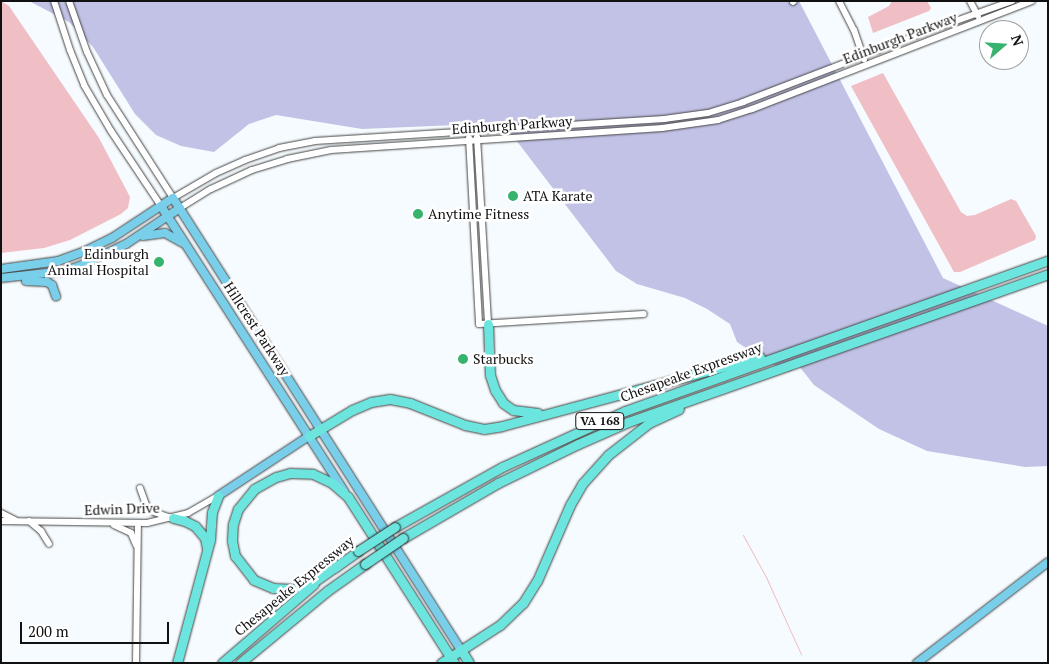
<!DOCTYPE html>
<style>
body{margin:0}
#map{position:relative;width:1049px;height:664px;overflow:hidden;background:#f5fbfe;font-family:"PT Serif",serif}
div>[style]{position:absolute}
[style*='--x']{left:calc(var(--x)*1px);top:calc(var(--y)*1px);width:calc(var(--w)*1px);rotate:calc(var(--a)*1deg)}
.green>*{inset:0;background:#c1c2e6}
.water>*{inset:0;background:#f0bfc5}
.stream>*{height:1px;margin:-0.5px;padding:0 0.5px;transform-origin:0.5px;border-radius:0.5px;background:#f0bfc5}
.roads{filter:drop-shadow(0 0 1px #444) drop-shadow(0 0 1px #444)}
.minor>*{height:6px;margin:-3px;padding:0 3px;transform-origin:3px;border-radius:3px;background:#fff}
.major>*{height:8px;margin:-4px;padding:0 4px;transform-origin:4px;border-radius:4px;background:#79ceea}
.highway>*{height:9px;margin:-4.5px;padding:0 4.5px;transform-origin:4.5px;border-radius:4.5px;background:#6ce5df}
.bridges{filter:drop-shadow(0 0 1px #222) drop-shadow(0 0 1px #222)}
.highway-bridge>*{height:9px;margin:-4.5px;padding:0 4.5px;transform-origin:4.5px;border-radius:4.5px;background:#6ce5df}
.dots>*{width:14px;height:14px;translate:-50% -50%;box-sizing:border-box;border:2px solid #fff;border-radius:50%}
span{translate:-50% -50%;white-space:nowrap;text-align:center;line-height:1.15;-webkit-text-stroke:5px #fff;paint-order:stroke}
.shield-label span{padding:1px 4px;background:#fff;border:1px solid;border-radius:4px;-webkit-text-stroke-width:0}
.shield-label{font-size:12px;color:#111;font-weight:700}
.street-label{font-size:14px;color:#111}
.poi-label{font-size:14px;color:#111}
.left{translate:0 -50%;text-align:left}
.right{translate:-100% -50%;text-align:right}
.frame{position:absolute;inset:0;border:2px solid #111;pointer-events:none}
.north{position:absolute;left:979px;top:20px;width:50px;height:50px;box-sizing:border-box;background:#fff;border:1px solid #a0a0a0;border-radius:50%;rotate:71deg;font-size:14px;font-weight:700;line-height:20px;text-align:center;color:#111}
.north::after{content:'';display:block;margin:auto;width:18px;height:22px;background:#36b36e;clip-path:polygon(50% 0,100% 100%,50% 72%,0 100%)}
.scale{position:absolute;left:20px;top:622px;width:149px;height:22px;box-sizing:border-box;border:2px solid #111;border-top:0;padding-left:6px;font-size:15px;line-height:18px;white-space:nowrap;color:#111;-webkit-text-stroke:4px #fff;paint-order:stroke}
</style>
<div id="map">
<div class="green">
<div style="clip-path:polygon(29px 1px,799px 1px,943px 278px,1048px 326px,1048px 466px,1025px 467px,927px 451px,879px 429px,814px 385px,799px 366px,789px 372px,764px 360px,737px 342px,730px 324px,707px 309px,685px 298px,637px 284px,616px 271px,503px 123px,362px 129px,276px 115px,249px 124px,214px 152px,181px 146px,156px 135px,135px 114px,93px 47px,69px 22px)"></div>
</div>
<div class="water">
<div style="clip-path:polygon(1px 1px,9px 6px,99px 138px,130px 197px,128px 208px,121px 214px,70px 240px,44px 248px,1px 253px)"></div>
<div style="clip-path:polygon(892px 1px,927px 1px,931px 8px,929px 11px,873px 33px,868px 17px,889px 6px)"></div>
<div style="clip-path:polygon(883px 73px,961px 212px,967px 216px,975px 215px,1011px 199px,1016px 201px,1036px 236px,1035px 240px,960px 272px,954px 272px,851px 86px)"></div>
</div>
<div class="stream">
<div style="--x:743;--y:535;--w:48;--a:61.3"></div>
<div style="--x:766;--y:577;--w:85;--a:65.6"></div>
</div>
<div class="roads">
<div class="minor">
<div style="--x:54;--y:1;--w:52;--a:71.9"></div>
<div style="--x:70;--y:50;--w:38;--a:68"></div>
<div style="--x:84;--y:85;--w:53;--a:59.6"></div>
<div style="--x:111;--y:131;--w:90;--a:56.3"></div>
<div style="--x:69;--y:1;--w:54;--a:70.6"></div>
<div style="--x:87;--y:52;--w:47;--a:65.1"></div>
<div style="--x:107;--y:95;--w:122;--a:57.3"></div>
<div style="--x:173;--y:198;--w:50;--a:-30.2"></div>
<div style="--x:216;--y:173;--w:32;--a:-24"></div>
<div style="--x:245;--y:160;--w:36;--a:-19"></div>
<div style="--x:279;--y:148;--w:37;--a:-11"></div>
<div style="--x:315;--y:141;--w:350;--a:-3.6"></div>
<div style="--x:664;--y:119;--w:44;--a:-7.8"></div>
<div style="--x:708;--y:113;--w:37;--a:-17"></div>
<div style="--x:743;--y:102;--w:207;--a:-21"></div>
<div style="--x:936;--y:28;--w:81;--a:-19.6"></div>
<div style="--x:839;--y:1;--w:33;--a:63"></div>
<div style="--x:854;--y:30;--w:31;--a:71"></div>
<div style="--x:970;--y:1;--w:17;--a:62"></div>
<div style="--x:793;--y:2;--w:1;--a:-45"></div>
<div style="--x:477;--y:137;--w:187;--a:86.6"></div>
<div style="--x:469;--y:138;--w:186;--a:86.9"></div>
<div style="--x:479;--y:324;--w:165;--a:-3.5"></div>
<div style="--x:180;--y:208;--w:36;--a:-32"></div>
<div style="--x:211;--y:189;--w:45;--a:-24.9"></div>
<div style="--x:252;--y:170;--w:37;--a:-17"></div>
<div style="--x:287;--y:159;--w:45;--a:-11.6"></div>
<div style="--x:331;--y:150;--w:332;--a:-3.8"></div>
<div style="--x:662;--y:128;--w:57;--a:-8.1"></div>
<div style="--x:718;--y:120;--w:36;--a:-18"></div>
<div style="--x:752;--y:109;--w:300;--a:-21.1"></div>
<div style="--x:140;--y:488;--w:23;--a:70"></div>
<div style="--x:148;--y:510;--w:24;--a:19"></div>
<div style="--x:1;--y:513;--w:16;--a:27"></div>
<div style="--x:1;--y:521;--w:146;--a:0.8"></div>
<div style="--x:147;--y:523;--w:42;--a:-13.7"></div>
<div style="--x:188;--y:513;--w:34;--a:-30"></div>
<div style="--x:29;--y:521;--w:16;--a:40"></div>
<div style="--x:41;--y:531;--w:15;--a:58"></div>
<div style="--x:114;--y:525;--w:19;--a:25"></div>
<div style="--x:131;--y:533;--w:13;--a:67"></div>
<div style="--x:136;--y:663;--w:139;--a:-89.2"></div>
</div>
<div class="major">
<div style="--x:161;--y:206;--w:339;--a:57.3"></div>
<div style="--x:143;--y:236;--w:22;--a:-8"></div>
<div style="--x:165;--y:233;--w:21;--a:29"></div>
<div style="--x:1;--y:269;--w:58;--a:-8"></div>
<div style="--x:58;--y:261;--w:27;--a:-20"></div>
<div style="--x:83;--y:252;--w:32;--a:-26"></div>
<div style="--x:112;--y:238;--w:73;--a:-33.3"></div>
<div style="--x:173;--y:198;--w:536;--a:57.5"></div>
<div style="--x:1;--y:278;--w:64;--a:-6.2"></div>
<div style="--x:65;--y:271;--w:18;--a:-19"></div>
<div style="--x:82;--y:265;--w:49;--a:-25.5"></div>
<div style="--x:126;--y:244;--w:65;--a:-33.7"></div>
<div style="--x:26;--y:281;--w:21;--a:3"></div>
<div style="--x:47;--y:282;--w:6;--a:31"></div>
<div style="--x:52;--y:285;--w:12;--a:70"></div>
<div style="--x:218;--y:496;--w:109;--a:-33.4"></div>
<div style="--x:917;--y:663;--w:165;--a:-37.6"></div>
</div>
<div class="highway">
<div style="--x:488;--y:324;--w:51;--a:87.8"></div>
<div style="--x:490;--y:375;--w:16;--a:72"></div>
<div style="--x:495;--y:390;--w:15;--a:58"></div>
<div style="--x:503;--y:403;--w:12;--a:35"></div>
<div style="--x:513;--y:410;--w:25;--a:7"></div>
<div style="--x:309;--y:436;--w:50;--a:-31.2"></div>
<div style="--x:352;--y:410;--w:21;--a:-23"></div>
<div style="--x:371;--y:402;--w:19;--a:-9"></div>
<div style="--x:390;--y:399;--w:20;--a:11"></div>
<div style="--x:410;--y:403;--w:59;--a:21.8"></div>
<div style="--x:465;--y:425;--w:19;--a:12"></div>
<div style="--x:484;--y:429;--w:18;--a:-9"></div>
<div style="--x:502;--y:426;--w:267;--a:-15"></div>
<div style="--x:173;--y:518;--w:12;--a:14"></div>
<div style="--x:185;--y:521;--w:11;--a:27"></div>
<div style="--x:195;--y:526;--w:16;--a:50"></div>
<div style="--x:205;--y:538;--w:10;--a:79"></div>
<div style="--x:395;--y:527;--w:123;--a:-29.3"></div>
<div style="--x:502;--y:467;--w:135;--a:-24.5"></div>
<div style="--x:625;--y:411;--w:449;--a:-19.6"></div>
<div style="--x:403;--y:538;--w:110;--a:-30.1"></div>
<div style="--x:498;--y:483;--w:89;--a:-26"></div>
<div style="--x:578;--y:444;--w:55;--a:-23.7"></div>
<div style="--x:628;--y:422;--w:445;--a:-19.4"></div>
<div style="--x:338;--y:565;--w:28;--a:145"></div>
<div style="--x:315;--y:581;--w:22;--a:159"></div>
<div style="--x:294;--y:589;--w:21;--a:-177"></div>
<div style="--x:273;--y:588;--w:21;--a:-157"></div>
<div style="--x:254;--y:580;--w:31;--a:-128"></div>
<div style="--x:235;--y:556;--w:15;--a:-101"></div>
<div style="--x:232;--y:541;--w:17;--a:-87"></div>
<div style="--x:233;--y:524;--w:16;--a:-72"></div>
<div style="--x:238;--y:509;--w:26;--a:-51"></div>
<div style="--x:254;--y:489;--w:25;--a:-29"></div>
<div style="--x:276;--y:477;--w:15;--a:-16"></div>
<div style="--x:290;--y:473;--w:23;--a:2"></div>
<div style="--x:313;--y:474;--w:21;--a:25"></div>
<div style="--x:332;--y:483;--w:21;--a:41"></div>
<div style="--x:348;--y:497;--w:197;--a:57.4"></div>
<div style="--x:334;--y:568;--w:29;--a:-35"></div>
<div style="--x:461;--y:650;--w:15;--a:58"></div>
<div style="--x:177;--y:663;--w:127;--a:-75"></div>
<div style="--x:210;--y:540;--w:28;--a:-86"></div>
<div style="--x:212;--y:512;--w:17;--a:-69"></div>
<div style="--x:222;--y:663;--w:121;--a:-40.7"></div>
<div style="--x:240;--y:663;--w:113;--a:-39.6"></div>
<div style="--x:327;--y:591;--w:47;--a:-35.4"></div>
<div style="--x:441;--y:663;--w:70;--a:-32.8"></div>
<div style="--x:500;--y:625;--w:32;--a:-44"></div>
<div style="--x:523;--y:603;--w:26;--a:-58"></div>
<div style="--x:537;--y:581;--w:83;--a:-66.5"></div>
<div style="--x:570;--y:505;--w:24;--a:-60"></div>
<div style="--x:582;--y:484;--w:39;--a:-48"></div>
<div style="--x:608;--y:455;--w:52;--a:-38"></div>
<div style="--x:649;--y:423;--w:33;--a:-25"></div>
</div>
</div>
<div class="bridges">
<div class="highway-bridge">
<div style="--x:358;--y:551;--w:44;--a:-33"></div>
<div style="--x:365;--y:564;--w:46;--a:-34.4"></div>
</div>
</div>
<div class="dots">
<div style="left:513px;top:196px;background:#36b36e"></div>
<div style="left:418px;top:214px;background:#36b36e"></div>
<div style="left:159px;top:262px;background:#36b36e"></div>
<div style="left:463px;top:359px;background:#36b36e"></div>
</div>
<div class="shield-label">
<span style="left:600px;top:421px">VA 168</span>
</div>
<div class="street-label">
<span style="left:900px;top:38px;rotate:-21deg">Edinburgh Parkway</span>
<span style="left:512px;top:125px;rotate:-4deg">Edinburgh Parkway</span>
<span style="left:257px;top:329px;rotate:57deg">Hillcrest Parkway</span>
<span style="left:691px;top:372px;rotate:-20deg">Chesapeake Expressway</span>
<span style="left:122px;top:509px;rotate:-2deg">Edwin Drive</span>
<span style="left:294px;top:586px;rotate:-39deg">Chesapeake Expressway</span>
</div>
<div class="poi-label">
<span class="left" style="left:523px;top:196px">ATA Karate</span>
<span class="left" style="left:428px;top:214px">Anytime Fitness</span>
<span class="right" style="left:149px;top:262px">Edinburgh<br>Animal Hospital</span>
<span class="left" style="left:473px;top:359px">Starbucks</span>
</div>
<div class="frame"></div>
<div class="north">N</div>
<div class="scale">200 m</div>
</div>
